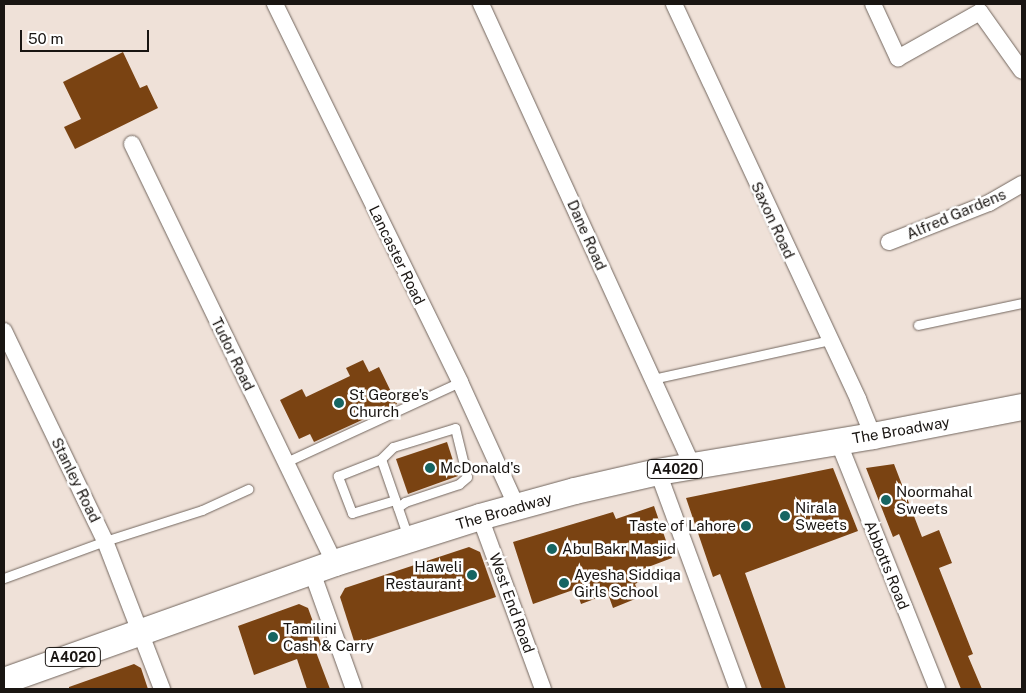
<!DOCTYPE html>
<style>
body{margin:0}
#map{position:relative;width:1026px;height:693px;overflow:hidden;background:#efe1d8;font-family:"Public Sans",sans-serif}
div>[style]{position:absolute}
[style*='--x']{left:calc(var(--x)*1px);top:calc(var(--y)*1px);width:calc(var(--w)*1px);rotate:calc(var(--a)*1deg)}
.building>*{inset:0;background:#7a4312}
.roads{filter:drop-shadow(0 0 1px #72665e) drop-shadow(0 0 1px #72665e)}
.service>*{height:9px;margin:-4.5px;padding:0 4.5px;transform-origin:4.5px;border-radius:4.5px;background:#fff}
.minor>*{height:16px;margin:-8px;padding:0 8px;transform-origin:8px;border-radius:8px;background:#fff}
.primary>*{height:26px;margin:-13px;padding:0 13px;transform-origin:13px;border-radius:13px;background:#fff}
.dots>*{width:14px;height:14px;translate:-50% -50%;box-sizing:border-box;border:2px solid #fff;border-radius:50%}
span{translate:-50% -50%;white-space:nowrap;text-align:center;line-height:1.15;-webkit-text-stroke:5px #fff;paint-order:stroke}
.shield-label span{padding:1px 4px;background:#fff;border:1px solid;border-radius:4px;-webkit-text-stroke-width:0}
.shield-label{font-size:14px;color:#191512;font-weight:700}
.street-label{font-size:15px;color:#191512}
.poi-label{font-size:15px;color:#191512}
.left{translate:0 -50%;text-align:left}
.right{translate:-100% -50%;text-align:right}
.frame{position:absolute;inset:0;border:5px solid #191512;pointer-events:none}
.scale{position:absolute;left:20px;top:30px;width:129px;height:22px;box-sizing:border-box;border:2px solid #191512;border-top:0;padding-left:6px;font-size:15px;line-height:18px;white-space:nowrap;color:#191512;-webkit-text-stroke:4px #fff;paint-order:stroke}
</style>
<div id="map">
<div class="building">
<div style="clip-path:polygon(123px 52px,140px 88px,147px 85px,158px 108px,75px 149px,64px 127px,81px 119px,63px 82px)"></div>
<div style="clip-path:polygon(363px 360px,369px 372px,379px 367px,397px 404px,314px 442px,310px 434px,299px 439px,280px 400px,302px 389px,306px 397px,350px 376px,346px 368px)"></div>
<div style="clip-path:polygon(447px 442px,458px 476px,408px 494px,396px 459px)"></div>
<div style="clip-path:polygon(894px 464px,922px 537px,939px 530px,952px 563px,939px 568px,973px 654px,968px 656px,982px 689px,961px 689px,899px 534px,893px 537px,866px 468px)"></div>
<div style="clip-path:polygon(833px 468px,858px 531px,745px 573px,786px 689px,762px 689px,720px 574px,713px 577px,686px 498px)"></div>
<div style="clip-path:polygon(654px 506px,672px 558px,635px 572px,639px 582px,635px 584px,640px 597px,613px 608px,608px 594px,581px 604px,576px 589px,533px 604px,513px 542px,613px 512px,616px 519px)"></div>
<div style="clip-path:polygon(469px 547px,480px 552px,496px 597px,355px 644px,340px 597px,345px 588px)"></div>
<div style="clip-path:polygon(299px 604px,308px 608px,323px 649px,316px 652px,330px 689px,307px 689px,297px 659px,254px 675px,238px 626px)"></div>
<div style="clip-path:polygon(134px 664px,141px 668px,148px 689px,69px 689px,69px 687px)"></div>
</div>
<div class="roads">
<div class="service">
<div style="--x:918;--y:325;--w:106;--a:-11.9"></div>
<div style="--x:653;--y:379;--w:181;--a:-12.4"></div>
<div style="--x:381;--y:459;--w:17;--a:-45"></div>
<div style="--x:393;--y:447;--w:65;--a:-17"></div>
<div style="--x:455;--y:428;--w:50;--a:76.2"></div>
<div style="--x:467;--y:477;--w:11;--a:139"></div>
<div style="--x:459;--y:484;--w:57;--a:161.6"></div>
<div style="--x:405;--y:502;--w:9;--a:144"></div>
<div style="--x:286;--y:462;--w:192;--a:-24.7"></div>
<div style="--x:395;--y:500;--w:45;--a:163.2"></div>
<div style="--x:352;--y:513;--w:40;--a:-111"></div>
<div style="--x:338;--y:476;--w:46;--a:-21.6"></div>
<div style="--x:381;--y:459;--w:83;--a:70.9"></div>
<div style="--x:4;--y:578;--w:108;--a:-20.1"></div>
<div style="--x:105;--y:541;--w:102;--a:-17.7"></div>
<div style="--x:202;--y:510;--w:51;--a:-24.5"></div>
</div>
<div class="minor">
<div style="--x:275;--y:4;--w:421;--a:63.9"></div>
<div style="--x:460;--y:382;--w:137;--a:65.5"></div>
<div style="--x:481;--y:4;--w:509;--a:65.4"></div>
<div style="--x:674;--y:4;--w:436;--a:65"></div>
<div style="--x:858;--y:399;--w:40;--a:68"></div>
<div style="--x:873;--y:4;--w:60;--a:65.2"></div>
<div style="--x:898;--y:58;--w:94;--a:-29.3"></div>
<div style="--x:980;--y:12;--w:72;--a:54.6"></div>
<div style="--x:132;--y:144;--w:466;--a:64.2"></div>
<div style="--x:889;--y:242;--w:107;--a:-21.3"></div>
<div style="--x:989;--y:203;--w:38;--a:-30"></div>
<div style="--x:4;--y:331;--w:233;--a:64.3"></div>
<div style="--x:105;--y:541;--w:159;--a:68.9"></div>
<div style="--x:838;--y:441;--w:267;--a:68.2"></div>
<div style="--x:658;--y:472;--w:231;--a:69.8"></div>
<div style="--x:480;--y:517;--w:183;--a:69.9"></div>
<div style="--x:312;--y:572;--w:124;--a:70.3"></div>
</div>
<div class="primary">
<div style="--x:4;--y:681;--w:351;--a:-19.6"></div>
<div style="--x:335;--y:563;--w:152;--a:-17.6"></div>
<div style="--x:480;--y:517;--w:98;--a:-15.3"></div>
<div style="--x:575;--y:491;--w:85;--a:-12.9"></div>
<div style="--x:658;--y:472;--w:218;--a:-9.5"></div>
<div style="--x:873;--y:436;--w:152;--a:-11"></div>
</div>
</div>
<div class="dots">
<div style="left:339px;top:403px;background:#166562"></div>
<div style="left:430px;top:468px;background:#166562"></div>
<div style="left:886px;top:500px;background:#166562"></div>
<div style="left:785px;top:516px;background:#166562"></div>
<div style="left:746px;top:526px;background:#166562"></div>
<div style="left:552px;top:549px;background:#166562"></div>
<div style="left:472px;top:575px;background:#166562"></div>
<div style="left:564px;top:583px;background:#166562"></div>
<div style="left:273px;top:637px;background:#166562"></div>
</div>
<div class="shield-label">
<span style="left:675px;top:469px">A4020</span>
<span style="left:73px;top:657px">A4020</span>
</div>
<div class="street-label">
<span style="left:956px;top:214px;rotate:-23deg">Alfred Gardens</span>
<span style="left:773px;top:220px;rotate:65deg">Saxon Road</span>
<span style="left:587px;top:235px;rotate:66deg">Dane Road</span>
<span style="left:397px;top:255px;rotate:64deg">Lancaster Road</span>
<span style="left:233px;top:354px;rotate:64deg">Tudor Road</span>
<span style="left:901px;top:430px;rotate:-10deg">The Broadway</span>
<span style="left:76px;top:480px;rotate:64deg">Stanley Road</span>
<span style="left:504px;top:511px;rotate:-16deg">The Broadway</span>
<span style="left:887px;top:565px;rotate:68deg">Abbotts Road</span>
<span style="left:512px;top:603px;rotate:70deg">West End Road</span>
</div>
<div class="poi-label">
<span class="left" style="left:349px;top:403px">St George's<br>Church</span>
<span class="left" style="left:440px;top:468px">McDonald's</span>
<span class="left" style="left:896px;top:500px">Noormahal<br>Sweets</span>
<span class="left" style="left:795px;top:516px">Nirala<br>Sweets</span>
<span class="right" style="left:736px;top:526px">Taste of Lahore</span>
<span class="left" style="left:562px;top:549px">Abu Bakr Masjid</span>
<span class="right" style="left:462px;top:575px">Haweli<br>Restaurant</span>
<span class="left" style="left:574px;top:583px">Ayesha Siddiqa<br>Girls School</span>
<span class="left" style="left:283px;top:637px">Tamilini<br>Cash &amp; Carry</span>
</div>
<div class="frame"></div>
<div class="scale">50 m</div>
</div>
